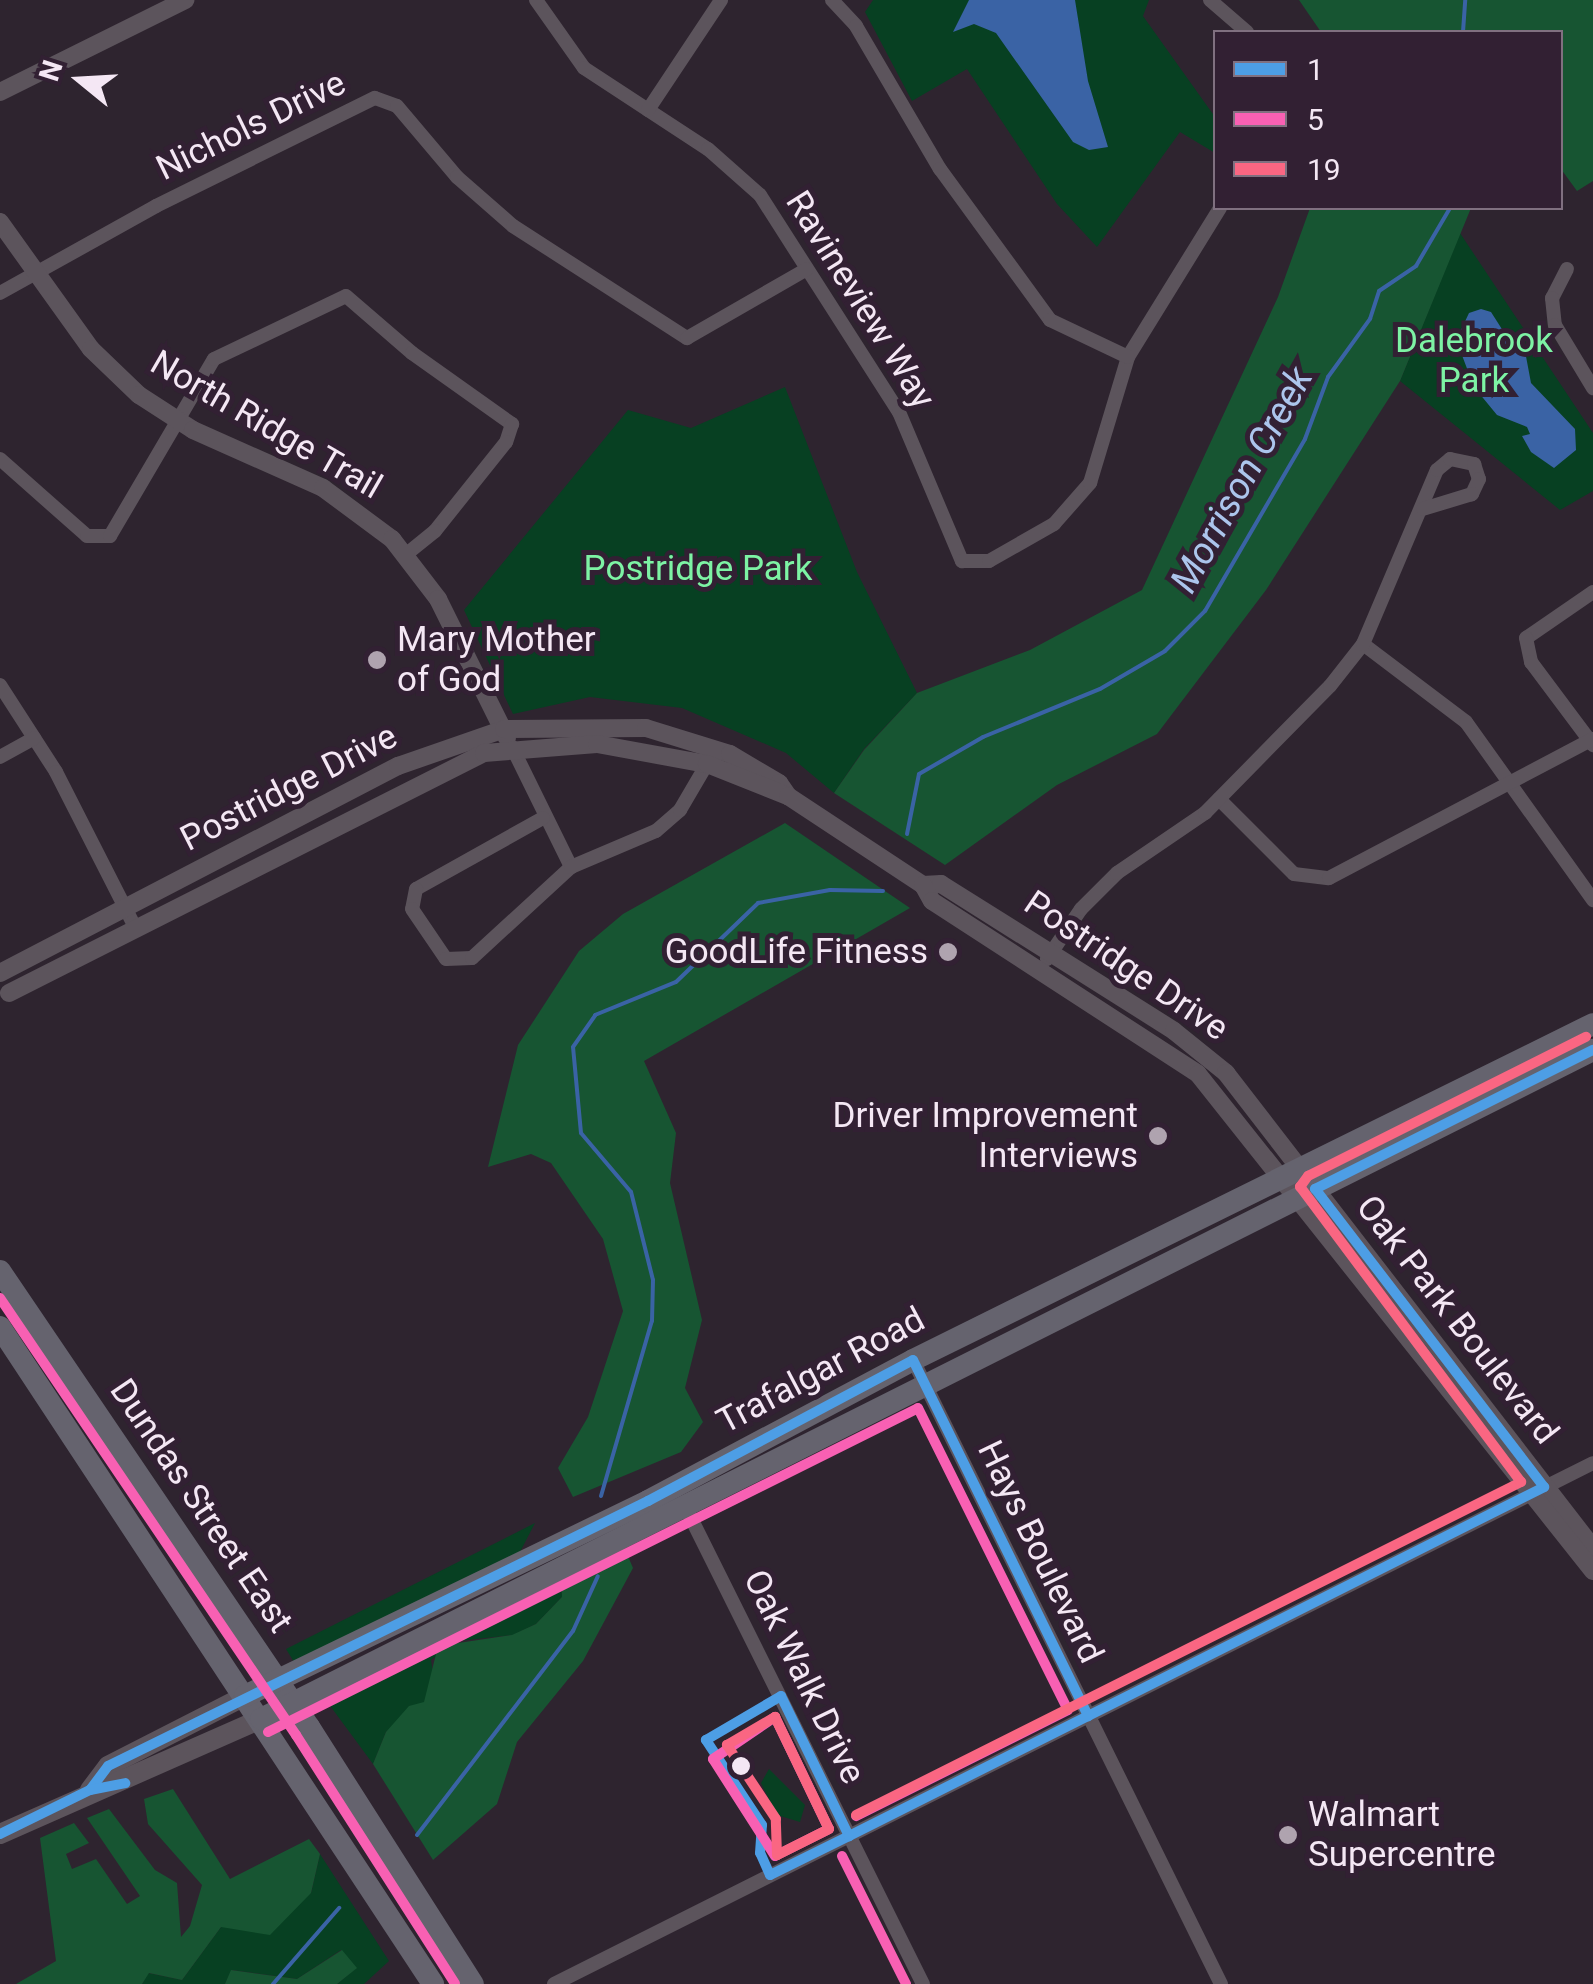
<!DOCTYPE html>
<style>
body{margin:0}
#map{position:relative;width:1593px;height:1984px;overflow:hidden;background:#2e242f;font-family:Roboto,sans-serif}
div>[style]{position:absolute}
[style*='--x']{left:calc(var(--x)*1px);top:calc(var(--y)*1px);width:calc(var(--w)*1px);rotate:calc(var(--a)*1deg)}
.green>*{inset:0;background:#074022}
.forest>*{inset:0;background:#175532}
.water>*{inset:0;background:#3a63a5}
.stream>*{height:4px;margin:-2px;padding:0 2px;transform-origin:2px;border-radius:2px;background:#3a63a5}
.minor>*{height:14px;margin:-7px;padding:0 7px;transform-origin:7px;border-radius:7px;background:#5c545c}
.tertiary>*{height:18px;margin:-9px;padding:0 9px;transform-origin:9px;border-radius:9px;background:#5c545c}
.secondary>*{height:20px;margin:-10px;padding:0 10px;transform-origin:10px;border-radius:10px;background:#5c545c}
.primary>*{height:22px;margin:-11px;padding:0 11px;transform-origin:11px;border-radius:11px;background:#65636e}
.bus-1>*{height:10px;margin:-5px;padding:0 5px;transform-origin:5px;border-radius:5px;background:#4d9ee5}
.bus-2>*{height:10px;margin:-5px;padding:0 5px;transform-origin:5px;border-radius:5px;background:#f860b3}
.bus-3>*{height:10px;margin:-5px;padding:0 5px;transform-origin:5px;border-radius:5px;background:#fa6682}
.dots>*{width:28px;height:28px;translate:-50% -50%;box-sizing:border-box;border:5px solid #322033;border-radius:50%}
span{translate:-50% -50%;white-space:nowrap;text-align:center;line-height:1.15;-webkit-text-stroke:10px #322033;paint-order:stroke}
.street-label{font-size:35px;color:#f4e7f4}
.park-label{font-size:35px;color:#7df3a4}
.poi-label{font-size:35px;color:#f4e7f4}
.left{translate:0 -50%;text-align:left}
.right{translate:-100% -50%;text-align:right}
.water-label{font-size:38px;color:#acc5ec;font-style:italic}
.legend{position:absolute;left:1213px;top:30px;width:350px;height:180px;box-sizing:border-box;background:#322033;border:2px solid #807080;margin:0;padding:12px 18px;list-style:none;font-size:30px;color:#f4e7f4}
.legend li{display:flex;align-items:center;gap:20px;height:50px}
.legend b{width:50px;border:2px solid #807080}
.north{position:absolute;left:30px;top:30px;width:100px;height:100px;-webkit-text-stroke:8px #322033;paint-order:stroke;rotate:288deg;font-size:28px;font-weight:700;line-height:40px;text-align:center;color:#f4e7f4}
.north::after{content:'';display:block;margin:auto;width:35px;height:45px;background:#f4e7f4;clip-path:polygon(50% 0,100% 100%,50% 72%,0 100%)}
</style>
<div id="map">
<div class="green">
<div style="clip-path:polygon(873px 0,1149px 0,1143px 16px,1215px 117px,1215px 153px,1180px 132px,1097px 247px,1057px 204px,967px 69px,912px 101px,865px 12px)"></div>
<div style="clip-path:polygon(1460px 233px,1593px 433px,1593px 491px,1560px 510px,1400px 381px)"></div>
<div style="clip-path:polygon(785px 387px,857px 572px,917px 693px,864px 749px,834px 793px,786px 753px,682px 708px,590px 697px,513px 714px,464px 610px,628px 410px,691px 428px)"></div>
<div style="clip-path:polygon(535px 1523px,520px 1552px,294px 1662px,286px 1649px)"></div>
<div style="clip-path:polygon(561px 1578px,562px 1597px,536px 1624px,513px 1635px,459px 1641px,431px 1660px,434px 1680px,424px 1703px,386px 1732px,373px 1764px,328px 1703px,332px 1694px)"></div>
<div style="clip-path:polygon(769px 1769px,805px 1805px,800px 1822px,777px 1815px,761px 1783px)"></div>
<div style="clip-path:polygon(320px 1854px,389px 1961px,364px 1984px,337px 1984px,356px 1968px,341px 1950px,297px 1979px,232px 1970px,225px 1984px,142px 1984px,148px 1973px,182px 1980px,221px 1927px,311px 1893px)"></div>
</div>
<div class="forest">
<div style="clip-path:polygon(1299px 0,1593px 0,1593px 181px,1577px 191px,1561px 169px,1560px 32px,1321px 32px)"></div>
<div style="clip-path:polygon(1310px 208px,1471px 208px,1400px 381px,1266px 590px,1157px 734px,1057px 785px,945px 865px,834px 793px,864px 750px,917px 693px,1030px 650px,1142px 590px,1278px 297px)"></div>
<div style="clip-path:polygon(785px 823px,910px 908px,644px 1061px,676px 1133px,670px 1183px,702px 1320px,685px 1388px,703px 1422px,681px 1452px,573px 1497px,558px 1468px,588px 1417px,623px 1311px,603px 1239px,551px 1163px,531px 1154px,488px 1167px,518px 1045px,579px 951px,623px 914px)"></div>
<div style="clip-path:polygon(624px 1547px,633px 1568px,583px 1661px,517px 1742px,497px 1804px,433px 1860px,373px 1764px,386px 1732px,409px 1706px,424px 1702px,438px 1646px,512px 1635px,536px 1624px,562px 1597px,561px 1578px)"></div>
<div style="clip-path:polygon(173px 1789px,230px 1879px,309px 1839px,320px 1854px,311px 1893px,270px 1935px,221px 1927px,182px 1980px,149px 1973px,142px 1984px,16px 1984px,56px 1961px,40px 1838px,74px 1823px,89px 1843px,66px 1854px,72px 1869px,96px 1859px,127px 1904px,140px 1896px,87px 1818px,109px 1809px,155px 1870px,177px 1883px,181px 1937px,190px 1926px,202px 1885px,148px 1824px,144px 1799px)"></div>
<div style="clip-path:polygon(342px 1950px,357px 1968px,337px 1984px,225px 1984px,231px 1970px,297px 1979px)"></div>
</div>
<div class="water">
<div style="clip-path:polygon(969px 0,1075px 0,1088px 81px,1108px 147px,1089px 150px,1073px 142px,996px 33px,974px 24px,953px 32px)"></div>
<div style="clip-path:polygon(1481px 309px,1491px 312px,1514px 348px,1525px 351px,1531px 383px,1575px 429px,1576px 450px,1554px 468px,1531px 452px,1522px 436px,1530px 434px,1527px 427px,1497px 415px,1474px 387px,1460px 350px,1461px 330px,1469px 313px)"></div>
</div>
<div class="stream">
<div style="--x:1463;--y:32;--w:32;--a:-86"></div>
<div style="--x:907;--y:834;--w:61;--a:-78.7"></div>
<div style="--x:919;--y:774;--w:74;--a:-30"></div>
<div style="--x:983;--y:737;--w:126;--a:-22.3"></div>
<div style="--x:1100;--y:689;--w:75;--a:-30.3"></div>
<div style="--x:1165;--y:651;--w:57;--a:-45"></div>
<div style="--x:1205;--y:611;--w:199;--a:-59.8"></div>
<div style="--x:1305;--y:439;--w:66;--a:-69.6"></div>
<div style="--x:1328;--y:377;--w:72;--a:-54.1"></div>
<div style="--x:1370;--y:319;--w:29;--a:-72"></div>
<div style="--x:1379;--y:291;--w:45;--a:-34"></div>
<div style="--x:1416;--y:266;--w:67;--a:-59.6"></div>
<div style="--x:601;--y:1496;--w:182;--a:-73.8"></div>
<div style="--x:652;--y:1321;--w:41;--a:-88.6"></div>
<div style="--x:653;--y:1280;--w:91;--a:-104"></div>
<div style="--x:631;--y:1192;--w:77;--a:-130.3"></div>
<div style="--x:581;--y:1133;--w:86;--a:-95.3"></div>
<div style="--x:573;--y:1047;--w:39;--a:-55"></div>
<div style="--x:595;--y:1015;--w:87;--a:-22.2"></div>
<div style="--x:676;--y:982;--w:114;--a:-43.9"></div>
<div style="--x:758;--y:903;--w:73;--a:-10.2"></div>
<div style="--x:830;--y:890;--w:53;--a:1.1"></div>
<div style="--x:417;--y:1835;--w:257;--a:-52.6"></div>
<div style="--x:573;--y:1631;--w:60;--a:-65.6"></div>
<div style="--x:273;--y:1984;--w:101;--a:-49"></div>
</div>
<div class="minor">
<div style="--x:536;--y:0;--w:83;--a:54.8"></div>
<div style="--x:584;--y:68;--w:148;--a:33.2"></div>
<div style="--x:708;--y:149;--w:69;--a:41.5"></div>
<div style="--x:760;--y:195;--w:258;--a:57.4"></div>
<div style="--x:899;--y:412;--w:162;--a:67.1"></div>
<div style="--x:962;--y:561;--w:27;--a:0"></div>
<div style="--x:989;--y:561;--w:75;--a:-29.6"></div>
<div style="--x:1054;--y:524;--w:55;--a:-48.7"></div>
<div style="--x:1090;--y:483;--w:132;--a:-73.2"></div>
<div style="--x:1128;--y:357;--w:175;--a:-58.3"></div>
<div style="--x:832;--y:0;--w:35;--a:47"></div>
<div style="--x:856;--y:26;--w:166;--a:59.6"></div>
<div style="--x:940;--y:169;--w:187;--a:53.9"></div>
<div style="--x:1050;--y:320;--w:86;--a:25.4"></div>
<div style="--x:1210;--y:0;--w:49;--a:40.9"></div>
<div style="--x:648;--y:110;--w:132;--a:-56.4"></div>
<div style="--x:1567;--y:269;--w:33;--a:117"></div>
<div style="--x:1552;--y:298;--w:27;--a:84"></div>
<div style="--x:1555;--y:325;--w:74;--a:58.9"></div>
<div style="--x:0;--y:293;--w:179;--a:-29.1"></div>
<div style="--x:156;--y:206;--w:244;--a:-26.3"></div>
<div style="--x:375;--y:98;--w:23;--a:20"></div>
<div style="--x:397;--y:106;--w:93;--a:49.8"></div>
<div style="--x:457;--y:177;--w:74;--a:41.2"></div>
<div style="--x:513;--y:226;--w:207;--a:32.8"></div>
<div style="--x:687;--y:338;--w:138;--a:-29.9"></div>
<div style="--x:0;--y:459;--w:116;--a:41.5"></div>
<div style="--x:87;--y:536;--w:23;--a:0"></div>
<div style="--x:110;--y:536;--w:205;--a:-59.6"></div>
<div style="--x:214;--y:359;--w:146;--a:-25.5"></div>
<div style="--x:346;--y:296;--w:87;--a:40.8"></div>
<div style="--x:412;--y:353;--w:123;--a:35.4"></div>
<div style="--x:512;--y:424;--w:19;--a:108"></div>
<div style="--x:506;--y:442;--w:114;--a:128.6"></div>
<div style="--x:435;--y:531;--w:36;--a:141"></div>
<div style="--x:1593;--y:592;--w:81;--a:145.5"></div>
<div style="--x:1526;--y:638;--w:25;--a:78"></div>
<div style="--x:1531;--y:662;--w:104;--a:53.2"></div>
<div style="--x:1363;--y:644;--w:129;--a:37.1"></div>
<div style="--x:1466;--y:722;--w:219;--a:54.5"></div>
<div style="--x:0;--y:685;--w:103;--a:57.2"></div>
<div style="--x:56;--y:772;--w:176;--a:63"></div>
<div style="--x:512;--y:747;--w:134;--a:63.8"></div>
<div style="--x:0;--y:757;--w:39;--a:-29"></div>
<div style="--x:1219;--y:799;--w:106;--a:45"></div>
<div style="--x:1294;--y:874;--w:35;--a:7"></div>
<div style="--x:1329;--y:878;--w:298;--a:-27.8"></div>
<div style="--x:543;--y:818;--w:145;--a:150.8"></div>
<div style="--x:416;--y:889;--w:20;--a:101"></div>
<div style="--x:412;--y:909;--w:60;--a:55.8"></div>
<div style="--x:446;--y:959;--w:26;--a:-2"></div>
<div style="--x:472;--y:958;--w:134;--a:-42.6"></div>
<div style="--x:571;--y:867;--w:92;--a:-23"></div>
<div style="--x:656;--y:831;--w:32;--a:-41"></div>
<div style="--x:680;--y:810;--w:53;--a:-59.6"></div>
<div style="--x:1047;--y:959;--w:60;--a:-55.8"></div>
<div style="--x:1081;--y:909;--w:51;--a:-45"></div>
<div style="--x:1117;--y:873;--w:107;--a:-34.3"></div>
<div style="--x:1205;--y:813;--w:178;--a:-45.5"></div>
<div style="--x:1330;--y:686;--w:53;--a:-51.8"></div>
<div style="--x:1363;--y:644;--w:189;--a:-67"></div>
<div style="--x:1437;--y:470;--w:17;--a:-40"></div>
<div style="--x:1450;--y:459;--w:25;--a:12"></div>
<div style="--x:1474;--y:464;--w:16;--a:72"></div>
<div style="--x:1479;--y:479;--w:17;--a:115"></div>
<div style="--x:1472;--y:494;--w:51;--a:163"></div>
<div style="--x:913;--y:1360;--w:696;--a:63.73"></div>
<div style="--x:684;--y:1504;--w:536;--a:63.53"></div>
<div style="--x:554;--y:1984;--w:1162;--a:-26.63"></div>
</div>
<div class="tertiary">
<div style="--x:0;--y:92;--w:207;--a:-26.4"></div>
<div style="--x:0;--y:222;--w:156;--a:54.4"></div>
<div style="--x:91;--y:349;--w:66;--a:43.8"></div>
<div style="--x:139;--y:395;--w:64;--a:32.9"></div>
<div style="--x:193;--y:430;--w:142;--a:24"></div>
<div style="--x:323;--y:488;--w:86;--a:36.5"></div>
<div style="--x:392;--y:539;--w:76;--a:52.5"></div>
<div style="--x:438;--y:599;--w:155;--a:63.6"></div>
<div style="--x:923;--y:885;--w:18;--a:-3"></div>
<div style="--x:941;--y:884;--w:275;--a:32.2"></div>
<div style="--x:1174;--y:1031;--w:67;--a:38.9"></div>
<div style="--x:1226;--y:1073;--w:600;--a:52.31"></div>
<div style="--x:0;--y:973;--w:449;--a:-27.5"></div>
<div style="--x:398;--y:766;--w:112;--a:-19.2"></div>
<div style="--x:504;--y:729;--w:142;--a:-0.4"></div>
<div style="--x:646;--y:728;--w:88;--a:17.2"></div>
<div style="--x:730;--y:754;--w:57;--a:30.6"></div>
<div style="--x:779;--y:783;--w:16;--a:55"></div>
<div style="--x:9;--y:993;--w:532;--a:-26.81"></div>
<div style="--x:484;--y:753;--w:113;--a:-4.6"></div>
<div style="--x:597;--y:744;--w:112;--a:10.3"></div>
<div style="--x:707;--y:764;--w:87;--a:21.6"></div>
<div style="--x:788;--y:796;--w:162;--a:33.4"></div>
<div style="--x:923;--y:885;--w:18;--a:61"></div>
<div style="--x:932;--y:901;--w:317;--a:33"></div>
<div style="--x:1198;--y:1074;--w:635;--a:51.52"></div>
</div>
<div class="secondary">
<div style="--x:90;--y:1790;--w:30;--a:-53"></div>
<div style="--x:108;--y:1766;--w:154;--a:-27.1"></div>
<div style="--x:0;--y:1834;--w:285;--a:-23.8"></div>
</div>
<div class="primary">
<div style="--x:0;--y:1271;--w:551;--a:55.88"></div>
<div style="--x:309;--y:1727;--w:305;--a:57.5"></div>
<div style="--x:0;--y:1327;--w:787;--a:56.61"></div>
<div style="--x:245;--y:1696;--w:448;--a:-25.8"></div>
<div style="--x:648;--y:1501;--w:300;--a:-28"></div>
<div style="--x:913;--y:1360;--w:758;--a:-26.29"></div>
<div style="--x:261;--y:1719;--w:1491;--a:-26.67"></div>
</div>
<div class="bus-1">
<div style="--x:781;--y:1696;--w:156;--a:64.1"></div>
<div style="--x:849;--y:1836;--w:88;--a:153.7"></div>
<div style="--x:770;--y:1875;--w:24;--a:-114"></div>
<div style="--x:760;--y:1853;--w:28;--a:-86"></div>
<div style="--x:762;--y:1825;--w:102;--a:-123.4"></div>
<div style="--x:706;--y:1740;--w:87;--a:-30.4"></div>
<div style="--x:90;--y:1790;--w:30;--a:-53"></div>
<div style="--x:108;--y:1766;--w:602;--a:-26.14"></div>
<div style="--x:648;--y:1501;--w:300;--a:-28"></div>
<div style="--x:913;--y:1360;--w:397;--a:63.8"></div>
<div style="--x:0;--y:1834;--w:100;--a:-26.1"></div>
<div style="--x:90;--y:1790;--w:36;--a:-11"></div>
<div style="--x:849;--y:1836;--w:778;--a:-26.66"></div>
<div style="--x:1544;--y:1487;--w:376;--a:-127.5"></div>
<div style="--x:1315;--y:1189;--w:311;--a:-26.6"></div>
</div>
<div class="bus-2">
<div style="--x:0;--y:1298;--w:528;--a:55.89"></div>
<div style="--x:296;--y:1735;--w:295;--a:57.4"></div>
<div style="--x:775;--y:1717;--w:124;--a:64.3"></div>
<div style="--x:829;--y:1829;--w:60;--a:153.4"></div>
<div style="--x:775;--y:1856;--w:115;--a:-122.6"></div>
<div style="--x:713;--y:1759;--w:75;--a:-34.1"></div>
<div style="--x:268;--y:1732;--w:726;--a:-26.49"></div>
<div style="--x:918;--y:1408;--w:337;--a:63.6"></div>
<div style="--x:1068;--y:1710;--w:237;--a:153.4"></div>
<div style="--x:842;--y:1856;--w:143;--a:63.4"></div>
</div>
<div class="bus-3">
<div style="--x:775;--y:1717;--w:124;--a:64.3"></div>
<div style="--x:829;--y:1829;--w:58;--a:153.4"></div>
<div style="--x:777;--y:1855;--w:36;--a:-92"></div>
<div style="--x:776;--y:1819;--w:89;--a:-123.5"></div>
<div style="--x:727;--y:1745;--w:56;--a:-30.3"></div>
<div style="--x:856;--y:1815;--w:744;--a:-26.6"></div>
<div style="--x:1521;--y:1482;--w:369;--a:-126.8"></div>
<div style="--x:1300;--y:1187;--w:14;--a:-54"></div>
<div style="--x:1308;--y:1176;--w:311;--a:-26.6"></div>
</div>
<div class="dots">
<div style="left:377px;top:660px;background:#afa3af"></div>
<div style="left:948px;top:952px;background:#afa3af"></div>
<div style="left:1158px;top:1136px;background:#afa3af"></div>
<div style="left:741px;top:1766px;background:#f4e7f4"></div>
<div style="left:1288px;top:1835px;background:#afa3af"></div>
</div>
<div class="street-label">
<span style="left:251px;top:126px;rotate:-26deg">Nichols Drive</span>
<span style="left:860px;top:300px;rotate:58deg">Ravineview Way</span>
<span style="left:266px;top:425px;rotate:30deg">North Ridge Trail</span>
<span style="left:289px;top:788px;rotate:-27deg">Postridge Drive</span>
<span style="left:1126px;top:966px;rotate:34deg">Postridge Drive</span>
<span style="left:1457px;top:1320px;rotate:52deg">Oak Park Boulevard</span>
<span style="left:821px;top:1371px;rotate:-28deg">Trafalgar Road</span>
<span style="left:201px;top:1506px;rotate:56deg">Dundas Street East</span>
<span style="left:1040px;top:1552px;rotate:64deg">Hays Boulevard</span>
<span style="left:804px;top:1677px;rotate:64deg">Oak Walk Drive</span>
</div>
<div class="park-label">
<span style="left:1474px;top:361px">Dalebrook<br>Park</span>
<span style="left:698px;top:569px">Postridge Park</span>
</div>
<div class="poi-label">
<span class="left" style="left:397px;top:660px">Mary Mother<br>of God</span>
<span class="right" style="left:928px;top:952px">GoodLife Fitness</span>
<span class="right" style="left:1138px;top:1136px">Driver Improvement<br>Interviews</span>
<span class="left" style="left:1308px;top:1835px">Walmart<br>Supercentre</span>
</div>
<div class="water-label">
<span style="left:1242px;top:480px;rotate:-61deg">Morrison Creek</span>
</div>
<ul class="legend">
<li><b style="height:12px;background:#4d9ee5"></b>1</li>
<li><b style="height:12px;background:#f860b3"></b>5</li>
<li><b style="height:12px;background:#fa6682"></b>19</li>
</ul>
<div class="north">N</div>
</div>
